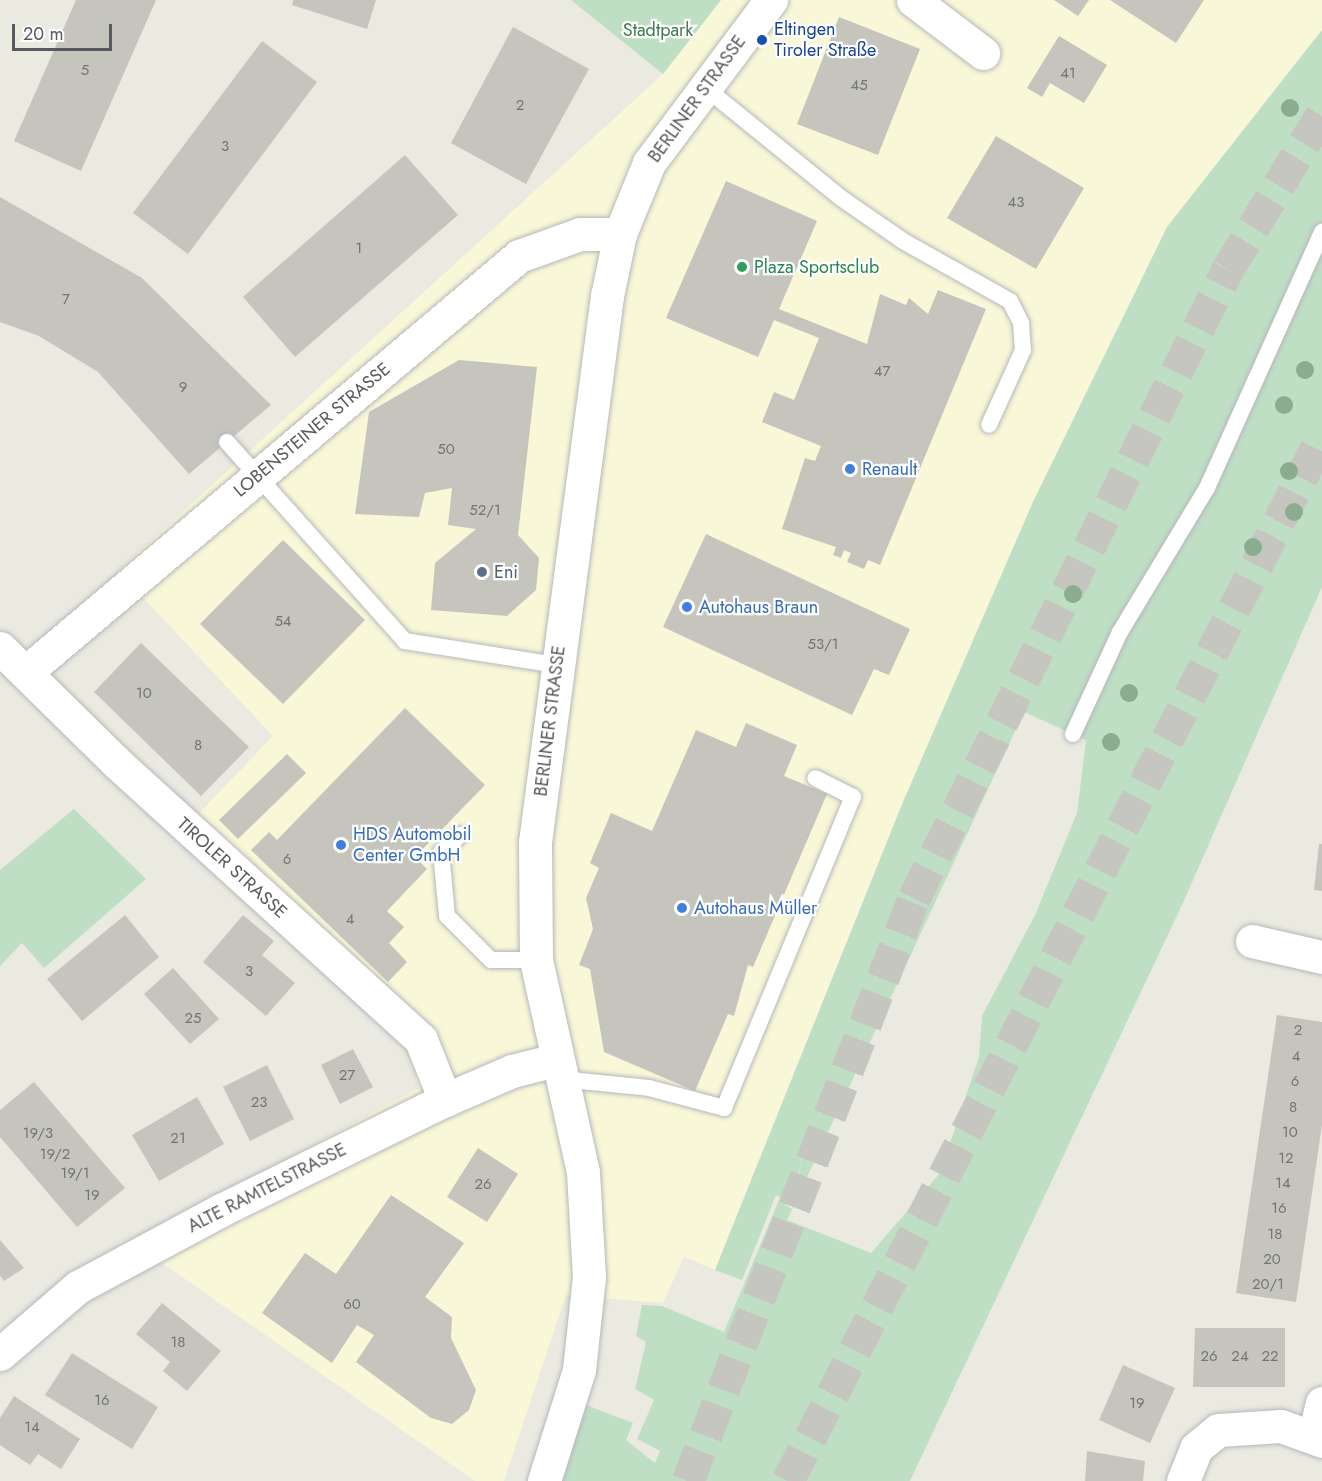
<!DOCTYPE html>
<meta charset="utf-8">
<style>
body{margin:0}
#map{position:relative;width:1322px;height:1481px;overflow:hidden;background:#eaeae0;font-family:Jost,sans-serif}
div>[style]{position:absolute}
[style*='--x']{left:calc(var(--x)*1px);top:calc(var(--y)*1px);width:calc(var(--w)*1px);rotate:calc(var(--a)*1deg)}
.commercial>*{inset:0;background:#f8f7d7}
.green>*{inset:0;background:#bfdfc5}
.building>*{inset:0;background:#c5c4bd}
.highway-tunnel>*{height:33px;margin-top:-16.5px;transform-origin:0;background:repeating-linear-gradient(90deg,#c6c6c0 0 33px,transparent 0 49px)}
.roads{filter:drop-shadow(0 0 2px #b6b7bb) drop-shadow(0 0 2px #b6b7bb)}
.lane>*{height:16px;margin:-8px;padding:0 8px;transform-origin:8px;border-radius:8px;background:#fff}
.street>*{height:33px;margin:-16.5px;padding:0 16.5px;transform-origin:16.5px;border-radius:16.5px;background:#fff}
.secondary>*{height:33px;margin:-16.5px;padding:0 16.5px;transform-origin:16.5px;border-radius:16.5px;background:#fff}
.trees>*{width:18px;height:18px;margin:-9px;border-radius:50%;background:#8bac8f}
.dots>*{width:16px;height:16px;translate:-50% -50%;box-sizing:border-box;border:3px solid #fff;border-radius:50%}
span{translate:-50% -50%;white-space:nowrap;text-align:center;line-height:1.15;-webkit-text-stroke:4.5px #fff;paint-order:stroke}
.number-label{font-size:15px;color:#747476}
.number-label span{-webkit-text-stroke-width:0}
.park-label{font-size:18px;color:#3d7a4c}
.transit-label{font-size:18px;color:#164399}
.left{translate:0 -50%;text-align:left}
.street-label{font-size:18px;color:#595a5f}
.leisure-label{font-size:18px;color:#27864d}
.shop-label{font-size:18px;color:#366cbe}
.service-label{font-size:18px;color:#4e5e75}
.scale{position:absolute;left:12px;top:24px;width:100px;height:27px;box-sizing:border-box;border:3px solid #595a5f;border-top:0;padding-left:8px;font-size:18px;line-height:21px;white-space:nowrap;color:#595a5f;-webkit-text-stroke:4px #fff;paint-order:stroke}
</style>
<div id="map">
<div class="commercial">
<div style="clip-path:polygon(721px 0,1322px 0,1322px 30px,1167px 227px,1033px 502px,903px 802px,715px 1270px,684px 1257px,663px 1303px,566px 1295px,504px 1481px,475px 1481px,132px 1242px,419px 1088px,405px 1043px,180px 833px,273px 736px,118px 571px,663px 74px)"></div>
</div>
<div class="green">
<div style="clip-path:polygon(571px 0,721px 0,663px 74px)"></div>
<div style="clip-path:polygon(evenodd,1322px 30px,1322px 587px,1182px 905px,910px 1481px,556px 1481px,586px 1405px,633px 1423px,626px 1440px,655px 1463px,660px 1451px,637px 1439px,654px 1400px,635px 1389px,646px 1342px,636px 1336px,642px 1305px,662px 1306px,724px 1332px,779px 1200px,792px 1209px,810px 1120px,792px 1206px,776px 1195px,742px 1280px,715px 1270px,903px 802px,1033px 502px,1167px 227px,1322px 30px,1024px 712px,1086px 740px,1077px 813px,1035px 915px,982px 1016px,979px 1057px,940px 1173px,871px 1253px,787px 1220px,1024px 712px)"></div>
<div style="clip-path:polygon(74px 809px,146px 879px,44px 968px,22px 943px,0 966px,0 870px)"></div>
</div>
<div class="building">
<div style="clip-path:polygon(76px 0,156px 0,81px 171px,14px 141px)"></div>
<div style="clip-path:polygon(293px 0,376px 0,367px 29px,292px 5px)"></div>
<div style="clip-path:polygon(1054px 0,1089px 0,1078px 16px)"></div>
<div style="clip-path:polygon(1110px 0,1204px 0,1176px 43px)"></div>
<div style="clip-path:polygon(839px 17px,920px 49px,878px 155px,797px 124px)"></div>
<div style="clip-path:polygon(513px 27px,589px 69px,526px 184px,451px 143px)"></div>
<div style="clip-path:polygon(1059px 36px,1107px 65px,1084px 103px,1050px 83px,1042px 97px,1027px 88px)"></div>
<div style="clip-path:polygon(262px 41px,317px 82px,188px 254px,133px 213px)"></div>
<div style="clip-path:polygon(996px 136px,1084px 188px,1036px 269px,947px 218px)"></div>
<div style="clip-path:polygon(405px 155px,458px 215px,295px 357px,243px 297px)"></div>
<div style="clip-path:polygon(726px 181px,817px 221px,779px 309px,867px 344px,880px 294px,906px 305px,909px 298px,928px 314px,938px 290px,986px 309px,880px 565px,868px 560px,864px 569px,847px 562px,851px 553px,844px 550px,841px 558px,833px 555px,836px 547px,782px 529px,805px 458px,815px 461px,821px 446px,762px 422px,774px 392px,794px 400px,819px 338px,774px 320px,758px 357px,666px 318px)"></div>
<div style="clip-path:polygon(0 197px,142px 278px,271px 405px,189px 474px,98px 372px,39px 336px,0 322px)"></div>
<div style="clip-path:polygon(459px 360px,537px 367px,518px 535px,539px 558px,536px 590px,507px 616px,431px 610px,435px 563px,476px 529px,448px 525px,452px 488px,425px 493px,419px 517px,355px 514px,369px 412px)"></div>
<div style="clip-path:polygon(706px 534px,910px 629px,889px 675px,874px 669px,852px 715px,663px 627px)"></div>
<div style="clip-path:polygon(283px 540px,365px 620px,283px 704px,200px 624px)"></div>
<div style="clip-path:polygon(141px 643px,249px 747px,201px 796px,94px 692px)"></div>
<div style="clip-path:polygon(405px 708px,485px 785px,415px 857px,427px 869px,387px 911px,404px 927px,389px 943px,407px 962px,388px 982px,251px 850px,269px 832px,277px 840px)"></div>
<div style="clip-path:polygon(746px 723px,797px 745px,784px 776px,827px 794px,753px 967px,748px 965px,734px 1016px,728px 1014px,695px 1091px,604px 1052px,590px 969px,579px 965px,593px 929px,586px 898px,599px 868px,590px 863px,611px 813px,652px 831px,696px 730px,736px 747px)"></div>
<div style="clip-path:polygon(287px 754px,306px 773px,238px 839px,219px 820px)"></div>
<div style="clip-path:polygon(1319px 844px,1322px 844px,1322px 891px,1314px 890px)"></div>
<div style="clip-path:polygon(125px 915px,159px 957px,82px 1021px,47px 979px)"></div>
<div style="clip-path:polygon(243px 915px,274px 941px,262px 955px,295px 983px,266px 1016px,203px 962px)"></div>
<div style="clip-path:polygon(173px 968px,219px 1019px,190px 1044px,144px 994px)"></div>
<div style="clip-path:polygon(1277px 1015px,1322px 1022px,1322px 1125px,1296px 1302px,1236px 1293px)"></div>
<div style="clip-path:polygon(353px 1049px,373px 1087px,340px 1104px,321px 1065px)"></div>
<div style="clip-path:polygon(267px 1065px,294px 1119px,250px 1141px,223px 1087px)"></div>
<div style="clip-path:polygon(34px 1082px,125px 1188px,77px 1227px,0 1137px,0 1110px)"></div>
<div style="clip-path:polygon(197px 1097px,224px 1144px,159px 1181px,132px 1135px)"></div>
<div style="clip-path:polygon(478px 1148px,518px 1174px,487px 1222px,447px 1197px)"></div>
<div style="clip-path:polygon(391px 1195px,464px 1243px,425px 1297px,452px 1317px,451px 1338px,476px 1390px,469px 1410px,452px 1424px,431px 1418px,356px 1362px,374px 1335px,357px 1325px,332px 1363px,262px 1313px,305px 1253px,336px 1274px)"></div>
<div style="clip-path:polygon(0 1240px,24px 1268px,4px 1281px,0 1276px)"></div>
<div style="clip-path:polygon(162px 1303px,221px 1351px,187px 1391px,163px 1371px,170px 1362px,136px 1334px)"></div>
<div style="clip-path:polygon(1195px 1328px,1285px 1328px,1285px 1387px,1193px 1387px)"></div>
<div style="clip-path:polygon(72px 1353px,158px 1407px,132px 1449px,45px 1395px)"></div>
<div style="clip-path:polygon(1123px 1365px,1175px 1388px,1150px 1443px,1099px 1420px)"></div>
<div style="clip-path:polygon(14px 1396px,80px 1439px,61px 1469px,38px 1454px,30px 1465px,0 1445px,0 1418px)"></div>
<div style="clip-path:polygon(1087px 1451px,1145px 1461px,1143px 1481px,1085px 1481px)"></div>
</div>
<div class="highway-tunnel">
<div style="--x:688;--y:1481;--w:625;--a:-68.81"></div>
<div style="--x:914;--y:898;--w:703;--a:-63.47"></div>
<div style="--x:1228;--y:269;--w:181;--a:-58.8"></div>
<div style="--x:788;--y:1481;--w:1173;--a:-62.91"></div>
</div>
<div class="roads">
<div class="lane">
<div style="--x:702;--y:85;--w:179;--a:39.1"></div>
<div style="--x:841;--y:198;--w:75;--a:34.7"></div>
<div style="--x:903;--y:241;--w:123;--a:29.3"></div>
<div style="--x:1010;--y:301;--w:25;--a:63"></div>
<div style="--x:1021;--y:323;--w:27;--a:86"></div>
<div style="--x:1023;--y:350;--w:82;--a:114.4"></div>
<div style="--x:227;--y:442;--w:267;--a:48.2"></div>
<div style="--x:405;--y:641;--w:154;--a:9"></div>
<div style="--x:1073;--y:734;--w:112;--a:-65.3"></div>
<div style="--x:1120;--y:632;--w:168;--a:-58.9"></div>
<div style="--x:1207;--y:488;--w:281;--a:-65.8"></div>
<div style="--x:460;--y:835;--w:25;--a:138"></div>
<div style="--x:441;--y:852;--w:64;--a:84.6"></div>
<div style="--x:447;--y:916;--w:62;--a:45"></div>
<div style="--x:491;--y:960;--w:45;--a:0"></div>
<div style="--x:561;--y:1079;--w:88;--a:5.8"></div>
<div style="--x:649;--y:1088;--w:78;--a:14.9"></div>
<div style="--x:724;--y:1108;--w:337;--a:-67.5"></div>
<div style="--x:853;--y:797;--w:42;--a:-153.4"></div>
</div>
<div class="street">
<div style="--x:913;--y:0;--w:88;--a:37.1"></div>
<div style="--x:0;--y:648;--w:164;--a:44.5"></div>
<div style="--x:117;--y:763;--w:411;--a:42.3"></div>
<div style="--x:421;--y:1040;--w:65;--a:68.2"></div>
<div style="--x:26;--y:672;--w:645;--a:-40.16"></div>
<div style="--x:519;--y:256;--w:65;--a:-19.8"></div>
<div style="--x:580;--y:234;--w:40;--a:0"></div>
<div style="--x:1252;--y:941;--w:72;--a:12.9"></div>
<div style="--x:0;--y:1354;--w:103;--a:-40.7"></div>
<div style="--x:78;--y:1287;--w:162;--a:-28.3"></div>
<div style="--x:221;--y:1210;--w:250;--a:-26.2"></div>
<div style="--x:445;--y:1100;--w:73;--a:-23.4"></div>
<div style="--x:512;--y:1071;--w:45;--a:-14"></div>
<div style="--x:1314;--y:1437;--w:35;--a:-77"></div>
<div style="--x:1183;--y:1481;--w:35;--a:-68"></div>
<div style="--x:1196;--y:1448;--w:28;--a:-39"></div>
<div style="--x:1218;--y:1430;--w:63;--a:-3.6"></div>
<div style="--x:1281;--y:1426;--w:44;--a:20.1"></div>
</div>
<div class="secondary">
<div style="--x:544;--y:1481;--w:116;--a:-72.5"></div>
<div style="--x:579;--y:1370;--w:94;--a:-83.9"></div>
<div style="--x:589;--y:1277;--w:105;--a:-93.3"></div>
<div style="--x:583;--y:1172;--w:217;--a:-102.5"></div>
<div style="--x:536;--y:960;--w:118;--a:-90.5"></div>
<div style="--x:535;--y:842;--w:551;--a:-82.49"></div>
<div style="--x:607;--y:296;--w:63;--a:-78.2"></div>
<div style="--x:620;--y:234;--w:77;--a:-67.8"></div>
<div style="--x:649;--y:163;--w:204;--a:-53.2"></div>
</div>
</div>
<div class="trees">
<div style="left:1290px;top:108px"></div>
<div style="left:1305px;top:370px"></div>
<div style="left:1284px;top:405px"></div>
<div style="left:1289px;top:471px"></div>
<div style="left:1294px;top:512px"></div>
<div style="left:1253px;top:547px"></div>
<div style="left:1073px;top:594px"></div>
<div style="left:1129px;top:693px"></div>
<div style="left:1111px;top:742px"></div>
</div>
<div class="dots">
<div style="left:762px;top:40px;background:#1a4fb4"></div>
<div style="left:742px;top:267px;background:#2e9e5b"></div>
<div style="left:850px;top:469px;background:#3f7fe0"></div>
<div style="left:482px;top:572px;background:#5c6f8a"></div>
<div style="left:687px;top:607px;background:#3f7fe0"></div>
<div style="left:341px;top:845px;background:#3f7fe0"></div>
<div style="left:682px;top:908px;background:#3f7fe0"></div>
</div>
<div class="number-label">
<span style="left:85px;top:71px">5</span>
<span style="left:1068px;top:74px">41</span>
<span style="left:859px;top:86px">45</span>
<span style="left:520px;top:106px">2</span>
<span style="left:225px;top:147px">3</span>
<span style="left:1016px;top:203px">43</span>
<span style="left:359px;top:249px">1</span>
<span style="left:66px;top:300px">7</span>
<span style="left:882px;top:372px">47</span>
<span style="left:183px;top:388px">9</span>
<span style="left:446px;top:450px">50</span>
<span style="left:485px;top:511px">52/1</span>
<span style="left:283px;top:622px">54</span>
<span style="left:823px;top:645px">53/1</span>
<span style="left:144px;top:694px">10</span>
<span style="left:198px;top:746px">8</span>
<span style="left:287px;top:860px">6</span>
<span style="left:350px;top:920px">4</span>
<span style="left:249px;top:972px">3</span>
<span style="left:193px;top:1019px">25</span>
<span style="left:1298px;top:1031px">2</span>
<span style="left:1296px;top:1057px">4</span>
<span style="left:347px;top:1076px">27</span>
<span style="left:1295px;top:1082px">6</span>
<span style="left:259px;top:1103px">23</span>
<span style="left:1293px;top:1108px">8</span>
<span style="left:1290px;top:1133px">10</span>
<span style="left:38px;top:1134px">19/3</span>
<span style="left:178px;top:1139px">21</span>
<span style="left:55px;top:1155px">19/2</span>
<span style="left:1286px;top:1159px">12</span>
<span style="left:75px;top:1174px">19/1</span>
<span style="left:1283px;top:1184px">14</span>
<span style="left:483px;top:1185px">26</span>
<span style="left:92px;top:1196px">19</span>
<span style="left:1279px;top:1209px">16</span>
<span style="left:1275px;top:1235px">18</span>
<span style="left:1272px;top:1260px">20</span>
<span style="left:1268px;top:1285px">20/1</span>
<span style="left:352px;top:1305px">60</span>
<span style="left:178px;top:1343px">18</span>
<span style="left:1209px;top:1357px">26</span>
<span style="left:1240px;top:1357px">24</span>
<span style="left:1270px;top:1357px">22</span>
<span style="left:102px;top:1401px">16</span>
<span style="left:1137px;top:1404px">19</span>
<span style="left:32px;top:1428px">14</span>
</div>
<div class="park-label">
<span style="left:658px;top:30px">Stadtpark</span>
</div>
<div class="transit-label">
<span class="left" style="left:774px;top:40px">Eltingen<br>Tiroler Straße</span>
</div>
<div class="street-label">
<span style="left:697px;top:99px;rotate:-54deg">BERLINER STRASSE</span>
<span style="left:312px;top:430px;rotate:-40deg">LOBENSTEINER STRASSE</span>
<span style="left:550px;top:721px;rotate:-83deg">BERLINER STRASSE</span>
<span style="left:232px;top:868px;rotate:42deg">TIROLER STRASSE</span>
<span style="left:267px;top:1188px;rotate:-27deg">ALTE RAMTELSTRASSE</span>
</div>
<div class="leisure-label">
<span class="left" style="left:754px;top:267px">Plaza Sportsclub</span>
</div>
<div class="shop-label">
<span class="left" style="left:862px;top:469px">Renault</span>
<span class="left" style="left:699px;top:607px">Autohaus Braun</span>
<span class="left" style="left:353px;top:845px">HDS Automobil<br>Center GmbH</span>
<span class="left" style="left:694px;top:908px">Autohaus Müller</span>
</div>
<div class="service-label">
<span class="left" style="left:494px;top:572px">Eni</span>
</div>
<div class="scale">20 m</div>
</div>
